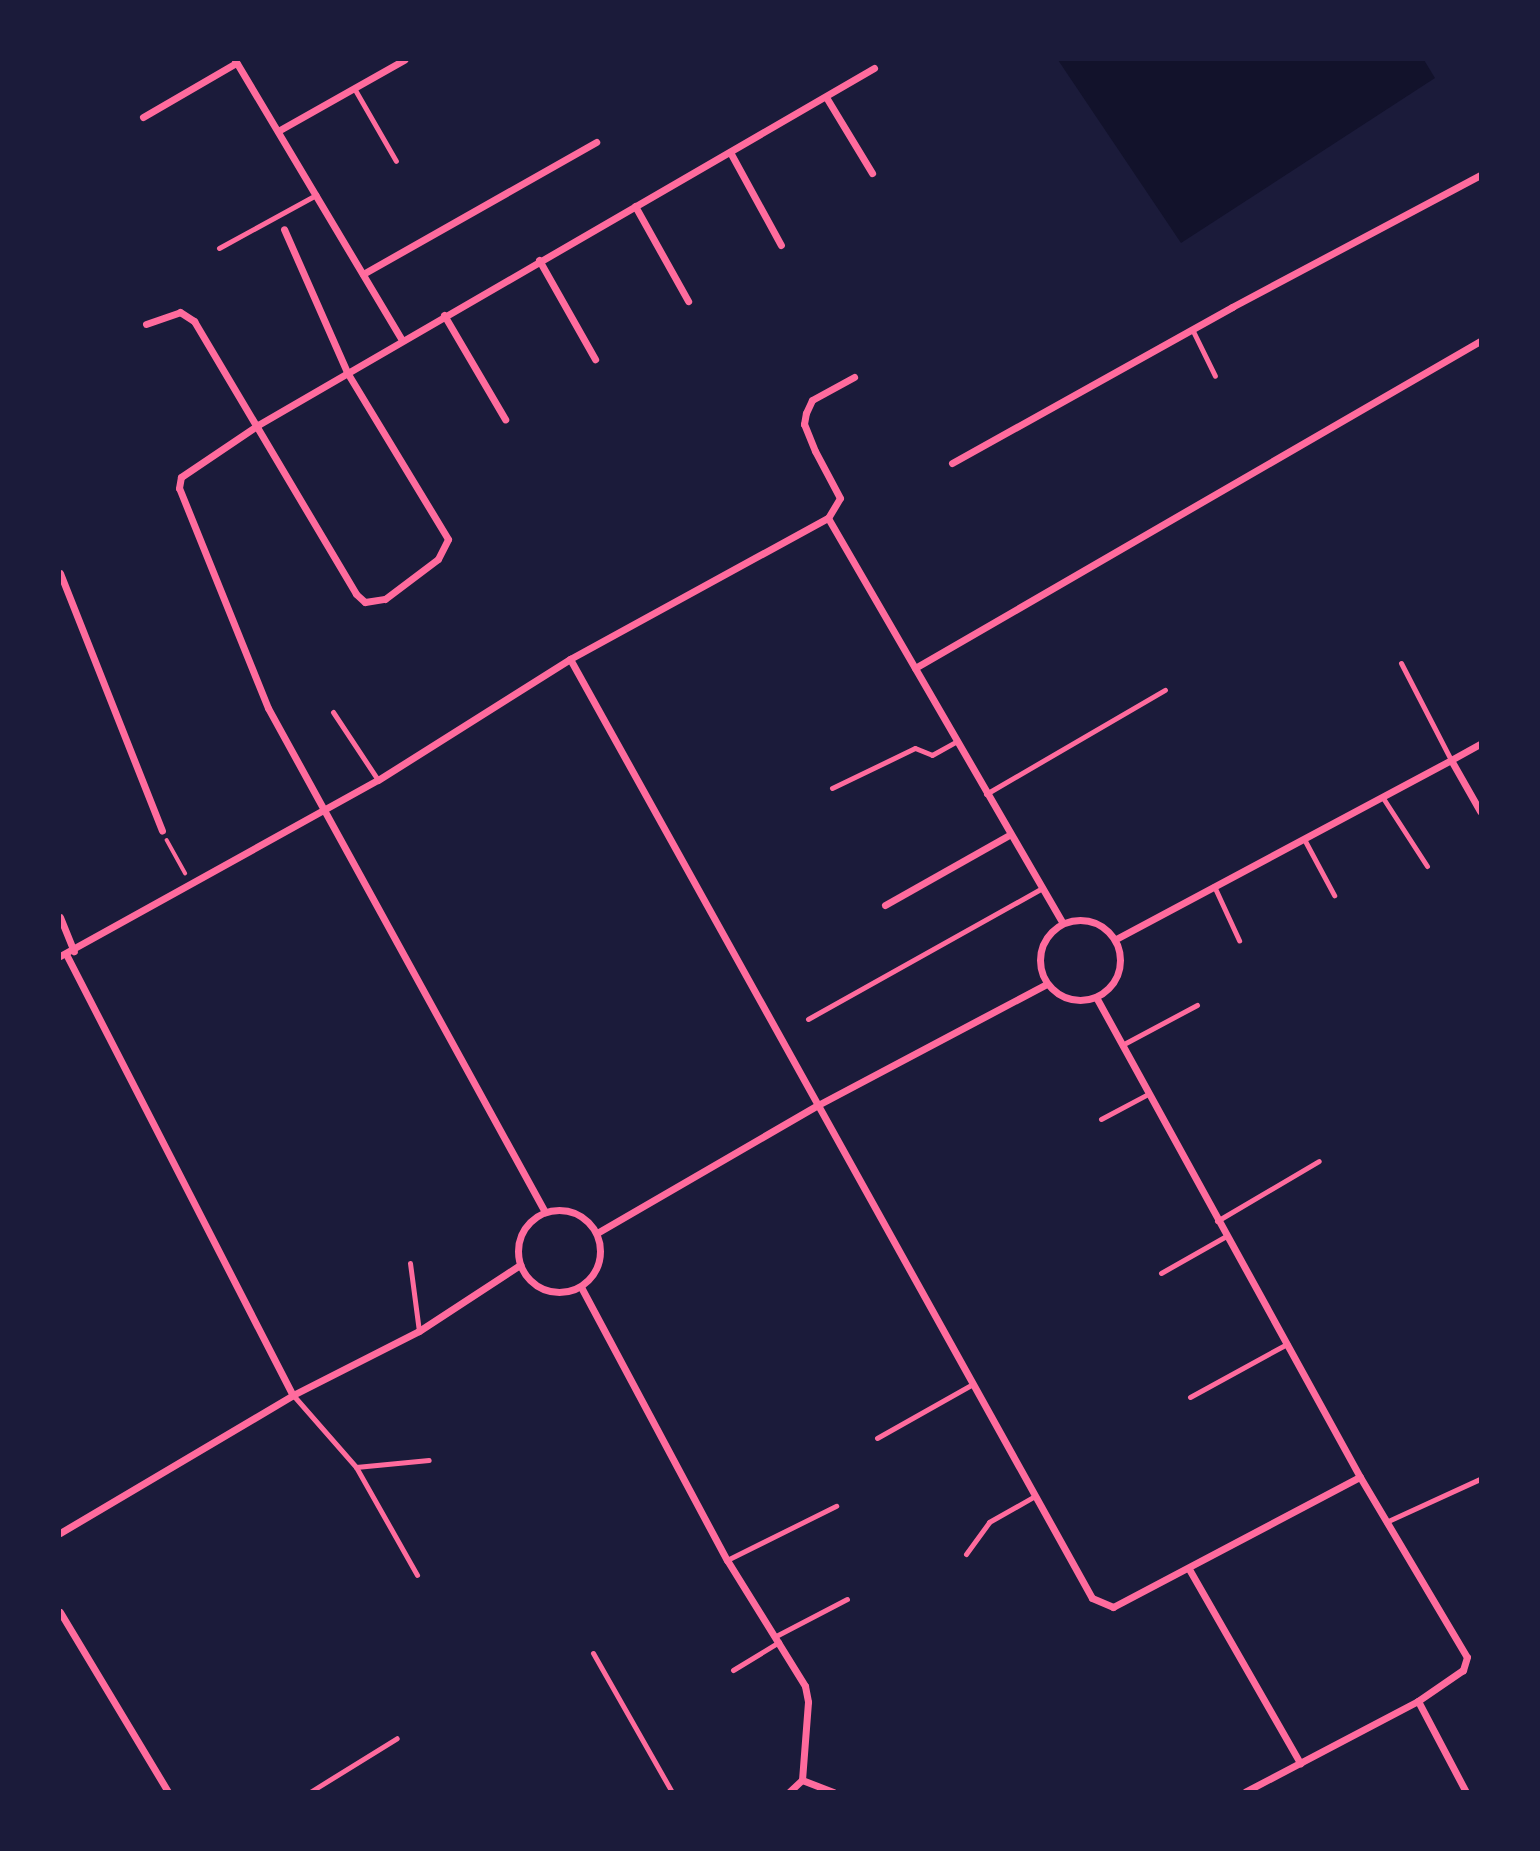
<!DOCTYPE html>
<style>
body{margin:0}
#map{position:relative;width:1540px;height:1851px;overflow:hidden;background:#1b1b3a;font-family:"Nunito Sans",sans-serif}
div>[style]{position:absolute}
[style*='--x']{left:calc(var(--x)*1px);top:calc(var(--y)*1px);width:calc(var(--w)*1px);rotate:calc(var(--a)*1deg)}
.water>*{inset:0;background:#12122b}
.path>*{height:3.5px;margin:-1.75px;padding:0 1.75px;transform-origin:1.75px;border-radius:1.75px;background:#ff6b9d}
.service>*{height:5px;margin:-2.5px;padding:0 2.5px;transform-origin:2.5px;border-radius:2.5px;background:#ff6b9d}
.minor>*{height:7px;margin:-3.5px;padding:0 3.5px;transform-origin:3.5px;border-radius:3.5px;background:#ff6b9d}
.minor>.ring{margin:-3.5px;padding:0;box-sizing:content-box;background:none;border:7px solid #ff6b9d;border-radius:50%}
span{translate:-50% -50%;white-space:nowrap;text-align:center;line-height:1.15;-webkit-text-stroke:5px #1b1b3a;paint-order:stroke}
.frame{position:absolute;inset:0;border:61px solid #1b1b3a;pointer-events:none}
</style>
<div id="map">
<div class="water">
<div style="clip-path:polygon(1058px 60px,1424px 60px,1435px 78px,1181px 243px)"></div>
</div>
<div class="path">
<div style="--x:167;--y:840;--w:38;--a:61"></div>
</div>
<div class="service">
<div style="--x:354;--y:88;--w:84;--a:60.1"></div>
<div style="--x:219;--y:248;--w:111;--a:-28.7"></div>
<div style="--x:1192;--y:329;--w:52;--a:63.9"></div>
<div style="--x:1401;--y:663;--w:109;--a:62.7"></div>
<div style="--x:333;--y:712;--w:82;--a:56.5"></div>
<div style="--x:832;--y:788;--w:92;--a:-25.7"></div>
<div style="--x:915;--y:748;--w:18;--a:22"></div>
<div style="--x:932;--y:755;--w:26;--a:-29"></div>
<div style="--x:986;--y:794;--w:207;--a:-30.2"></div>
<div style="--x:1383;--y:798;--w:81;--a:57.1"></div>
<div style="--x:1304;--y:839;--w:64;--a:61.8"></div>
<div style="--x:1214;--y:886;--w:60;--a:65.2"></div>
<div style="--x:808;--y:1019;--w:268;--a:-29.2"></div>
<div style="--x:1122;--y:1045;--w:85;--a:-28.1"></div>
<div style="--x:1101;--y:1119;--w:53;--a:-28"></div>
<div style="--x:1217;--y:1221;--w:118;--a:-30.5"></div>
<div style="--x:410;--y:1263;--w:69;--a:82.5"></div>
<div style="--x:1161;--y:1273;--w:75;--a:-29.6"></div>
<div style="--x:293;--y:1395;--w:96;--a:48.8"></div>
<div style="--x:356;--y:1467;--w:124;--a:60.5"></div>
<div style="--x:1190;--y:1397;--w:111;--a:-28.7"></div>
<div style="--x:877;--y:1438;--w:110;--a:-29.4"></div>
<div style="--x:356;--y:1467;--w:73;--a:-5.5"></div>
<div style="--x:1386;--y:1522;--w:103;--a:-24.6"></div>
<div style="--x:966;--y:1554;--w:39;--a:-54"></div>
<div style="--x:989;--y:1522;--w:53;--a:-29.5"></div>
<div style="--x:727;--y:1560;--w:122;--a:-26.4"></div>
<div style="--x:776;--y:1636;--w:80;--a:-27.5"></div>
<div style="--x:593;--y:1653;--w:160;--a:60.4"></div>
<div style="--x:733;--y:1670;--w:54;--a:-31.3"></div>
<div style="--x:310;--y:1792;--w:102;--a:-31.8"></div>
</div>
<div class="minor">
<div style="--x:235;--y:60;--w:326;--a:59.2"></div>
<div style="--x:826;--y:97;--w:89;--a:58.8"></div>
<div style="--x:143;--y:117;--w:108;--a:-30.1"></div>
<div style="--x:278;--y:131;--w:145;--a:-29.4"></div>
<div style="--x:730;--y:152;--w:106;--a:61.3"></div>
<div style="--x:635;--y:206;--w:109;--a:60.8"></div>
<div style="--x:539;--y:260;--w:114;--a:60.5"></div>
<div style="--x:363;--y:274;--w:268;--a:-29.5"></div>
<div style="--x:444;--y:315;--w:121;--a:59.6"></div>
<div style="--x:146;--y:324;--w:36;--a:-19"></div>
<div style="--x:180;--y:312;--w:17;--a:33"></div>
<div style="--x:194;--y:321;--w:317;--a:59.3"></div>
<div style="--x:356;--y:594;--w:12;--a:42"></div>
<div style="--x:365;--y:602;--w:20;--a:-9"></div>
<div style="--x:385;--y:599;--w:66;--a:-37"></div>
<div style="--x:438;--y:559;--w:22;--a:-63"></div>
<div style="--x:448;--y:539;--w:195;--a:-121.2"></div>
<div style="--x:347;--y:372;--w:156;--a:-113.8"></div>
<div style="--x:952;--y:463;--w:321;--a:-29.1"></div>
<div style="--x:1232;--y:307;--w:281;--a:-28"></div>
<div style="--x:828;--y:518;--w:23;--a:-59"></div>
<div style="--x:840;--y:498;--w:53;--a:-118"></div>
<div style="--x:815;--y:451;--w:29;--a:-112"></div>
<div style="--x:804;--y:424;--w:11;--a:-80"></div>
<div style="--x:806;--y:413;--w:14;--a:-65"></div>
<div style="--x:812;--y:400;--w:48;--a:-28.7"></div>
<div style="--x:60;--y:573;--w:277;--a:68.4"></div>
<div style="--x:570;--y:659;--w:1074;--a:60.93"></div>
<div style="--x:1092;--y:1598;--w:23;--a:23"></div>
<div style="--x:1113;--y:1607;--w:279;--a:-27.8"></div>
<div style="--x:915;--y:668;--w:653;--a:-30.06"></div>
<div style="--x:1451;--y:760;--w:33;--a:-29"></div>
<div style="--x:885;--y:905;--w:142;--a:-29.4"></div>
<div style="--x:60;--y:917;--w:37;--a:68"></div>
<div class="ring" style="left:1040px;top:920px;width:73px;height:73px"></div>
<div style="--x:1116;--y:939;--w:380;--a:-28.1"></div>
<div style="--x:1451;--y:760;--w:59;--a:60.4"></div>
<div style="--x:66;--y:954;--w:496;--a:62.8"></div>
<div style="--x:60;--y:956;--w:363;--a:-29"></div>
<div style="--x:378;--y:780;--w:227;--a:-32.2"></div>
<div style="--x:570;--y:659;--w:294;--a:-28.7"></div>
<div style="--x:828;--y:518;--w:468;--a:59.9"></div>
<div style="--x:1096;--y:997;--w:548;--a:61.19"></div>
<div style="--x:1360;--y:1477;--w:209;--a:59.3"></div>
<div style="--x:1467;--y:1657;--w:14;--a:107"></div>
<div style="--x:1463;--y:1670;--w:55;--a:145.4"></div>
<div style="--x:1418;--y:1701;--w:195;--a:152.3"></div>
<div class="ring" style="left:518px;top:1210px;width:75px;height:75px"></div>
<div style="--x:545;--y:1212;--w:575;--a:-118.79"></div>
<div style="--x:268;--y:708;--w:237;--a:-112"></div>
<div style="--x:179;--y:488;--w:11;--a:-80"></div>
<div style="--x:181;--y:477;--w:93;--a:-34"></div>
<div style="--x:258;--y:425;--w:712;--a:-30.09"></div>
<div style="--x:597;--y:1233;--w:255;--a:-30.1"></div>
<div style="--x:818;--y:1105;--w:259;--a:-27.9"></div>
<div style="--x:581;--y:1287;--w:310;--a:61.9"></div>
<div style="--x:727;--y:1560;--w:148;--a:58.2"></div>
<div style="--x:805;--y:1686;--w:16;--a:79"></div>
<div style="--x:808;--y:1702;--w:78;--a:94.4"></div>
<div style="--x:60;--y:1533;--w:271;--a:-30.6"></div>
<div style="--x:293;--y:1395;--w:141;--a:-26.9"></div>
<div style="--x:419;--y:1331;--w:121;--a:-33.2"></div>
<div style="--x:1189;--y:1569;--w:224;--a:60.2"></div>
<div style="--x:60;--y:1612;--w:210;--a:59"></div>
<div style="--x:1418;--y:1701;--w:103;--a:62.2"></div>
<div style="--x:802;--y:1780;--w:34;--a:21"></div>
<div style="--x:789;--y:1792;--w:18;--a:-43"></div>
</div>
<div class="frame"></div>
</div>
